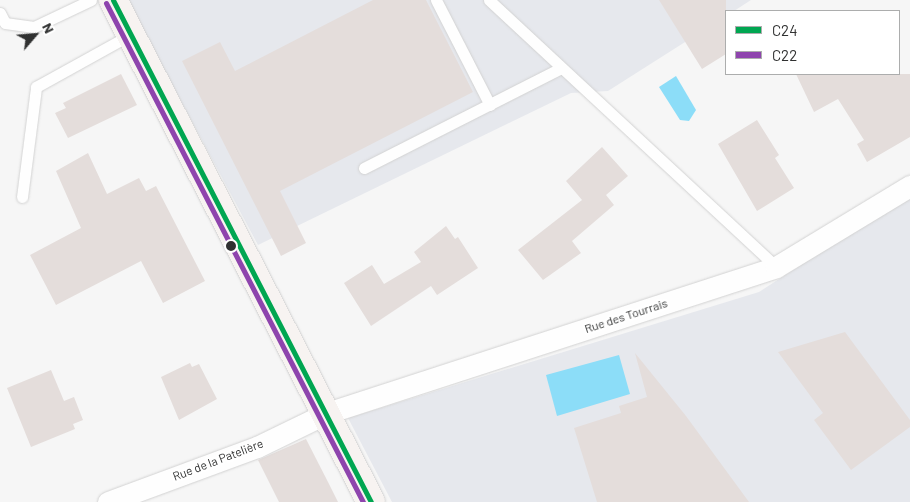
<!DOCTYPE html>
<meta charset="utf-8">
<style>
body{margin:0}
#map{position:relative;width:910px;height:502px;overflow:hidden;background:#f6f6f6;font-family:Barlow,sans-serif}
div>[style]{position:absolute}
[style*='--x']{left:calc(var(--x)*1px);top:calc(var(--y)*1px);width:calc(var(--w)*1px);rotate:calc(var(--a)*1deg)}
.built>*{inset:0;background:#e6e8ed}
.water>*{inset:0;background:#8cddf8}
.building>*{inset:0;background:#e4dddb}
.roads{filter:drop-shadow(0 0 1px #d2d2d2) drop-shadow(0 0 1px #d2d2d2)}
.lane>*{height:11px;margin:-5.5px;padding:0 5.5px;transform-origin:5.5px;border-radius:5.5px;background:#fefefe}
.street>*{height:21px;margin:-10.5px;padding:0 10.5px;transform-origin:10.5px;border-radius:10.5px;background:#fefefe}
.secondary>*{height:28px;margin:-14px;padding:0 14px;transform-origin:14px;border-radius:14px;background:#f7f3f1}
.bus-1>*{height:5px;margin:-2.5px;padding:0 2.5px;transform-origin:2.5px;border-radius:2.5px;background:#00a651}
.bus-2>*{height:5px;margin:-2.5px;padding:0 2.5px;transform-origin:2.5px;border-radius:2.5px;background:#8e44ad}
.dots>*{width:14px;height:14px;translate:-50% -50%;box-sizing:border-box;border:2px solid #fff;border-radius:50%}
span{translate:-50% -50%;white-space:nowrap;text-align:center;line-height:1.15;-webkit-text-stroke:5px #fff;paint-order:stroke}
.street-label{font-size:12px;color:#303131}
.legend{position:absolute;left:725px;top:10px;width:175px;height:65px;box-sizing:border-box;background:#fff;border:1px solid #acadad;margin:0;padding:6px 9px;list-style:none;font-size:15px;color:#303131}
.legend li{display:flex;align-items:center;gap:10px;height:25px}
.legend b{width:25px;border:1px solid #acadad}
.north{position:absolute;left:10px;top:10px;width:50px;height:50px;-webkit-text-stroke:4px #fff;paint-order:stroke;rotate:63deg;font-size:14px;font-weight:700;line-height:20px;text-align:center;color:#303131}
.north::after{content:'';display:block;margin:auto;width:18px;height:22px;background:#303131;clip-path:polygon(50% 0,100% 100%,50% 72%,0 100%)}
</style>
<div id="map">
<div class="built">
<div style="clip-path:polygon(127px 0,751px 0,734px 11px,726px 11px,726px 16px,608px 91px,571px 93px,258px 245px)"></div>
<div style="clip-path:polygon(910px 195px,910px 502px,392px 502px,348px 418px,759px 292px)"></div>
</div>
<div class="water">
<div style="clip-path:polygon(676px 76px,696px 110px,689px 121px,680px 120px,659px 87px)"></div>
<div style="clip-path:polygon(619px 355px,630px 394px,557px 416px,546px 375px)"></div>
</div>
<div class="building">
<div style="clip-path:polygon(373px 0,426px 0,473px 92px,280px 191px,306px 243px,281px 256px,182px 61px,220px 42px,235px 71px)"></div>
<div style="clip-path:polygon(659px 0,726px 0,726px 54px,702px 69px)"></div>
<div style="clip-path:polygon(121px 74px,137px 105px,68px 138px,55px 113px,66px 108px,63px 103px)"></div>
<div style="clip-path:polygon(796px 74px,910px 74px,910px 137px,867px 162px,857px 144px,864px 140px,838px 99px,814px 112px)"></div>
<div style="clip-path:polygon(757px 120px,779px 155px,775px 158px,794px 188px,757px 211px,718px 144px)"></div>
<div style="clip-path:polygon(602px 147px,628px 176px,606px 195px,614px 205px,572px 241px,581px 253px,543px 280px,518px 250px,582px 200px,566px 181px)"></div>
<div style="clip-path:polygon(88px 153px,107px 194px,139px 178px,146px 191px,156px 186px,205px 281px,163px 303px,141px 261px,56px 305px,30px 255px,81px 228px,56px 171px)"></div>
<div style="clip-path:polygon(446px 226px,455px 239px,458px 237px,478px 268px,437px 295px,431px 286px,371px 326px,344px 283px,372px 265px,384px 284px,421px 262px,414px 252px)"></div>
<div style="clip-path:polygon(845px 332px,910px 420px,910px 427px,851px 470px,814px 420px,823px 413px,778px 352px)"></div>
<div style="clip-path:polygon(635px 353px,686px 416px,749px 502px,597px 502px,574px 428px,621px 413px,619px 406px,647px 397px)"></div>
<div style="clip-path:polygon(190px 363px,192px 367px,199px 364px,217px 399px,179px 420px,161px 377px)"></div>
<div style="clip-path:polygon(51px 370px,64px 401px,74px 397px,83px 420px,73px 424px,75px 429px,31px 447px,7px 388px)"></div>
<div style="clip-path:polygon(306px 439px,329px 484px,338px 502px,279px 502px,258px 460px)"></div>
</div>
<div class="roads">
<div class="lane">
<div style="--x:436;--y:0;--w:118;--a:62.8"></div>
<div style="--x:489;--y:0;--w:392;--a:42.9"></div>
<div style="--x:0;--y:13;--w:11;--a:63"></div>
<div style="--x:5;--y:23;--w:29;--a:8"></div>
<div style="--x:34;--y:27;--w:63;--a:-25.3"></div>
<div style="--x:364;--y:168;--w:221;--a:-26.9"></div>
<div style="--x:22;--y:197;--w:111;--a:-82.7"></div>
<div style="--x:36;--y:87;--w:107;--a:-29"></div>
</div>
<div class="street">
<div style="--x:108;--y:502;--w:159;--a:-20.3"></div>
<div style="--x:257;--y:447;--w:78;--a:-25.9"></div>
<div style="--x:327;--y:413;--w:472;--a:-18"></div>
<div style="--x:776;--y:267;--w:157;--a:-31.2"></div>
</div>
<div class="secondary">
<div style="--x:113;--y:0;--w:564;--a:62.8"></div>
</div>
</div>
<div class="bus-1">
<div style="--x:113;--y:0;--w:564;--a:62.8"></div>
</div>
<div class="bus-2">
<div style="--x:106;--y:3;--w:561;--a:62.75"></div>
</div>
<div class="dots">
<div style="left:231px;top:246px;background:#303131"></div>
</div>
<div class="street-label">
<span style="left:626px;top:316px;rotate:-18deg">Rue des Tourrais</span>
<span style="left:218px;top:460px;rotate:-21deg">Rue de la Patelière</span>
</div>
<ul class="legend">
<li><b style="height:6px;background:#00a651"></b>C24</li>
<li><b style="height:6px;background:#8e44ad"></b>C22</li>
</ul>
<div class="north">N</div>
</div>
